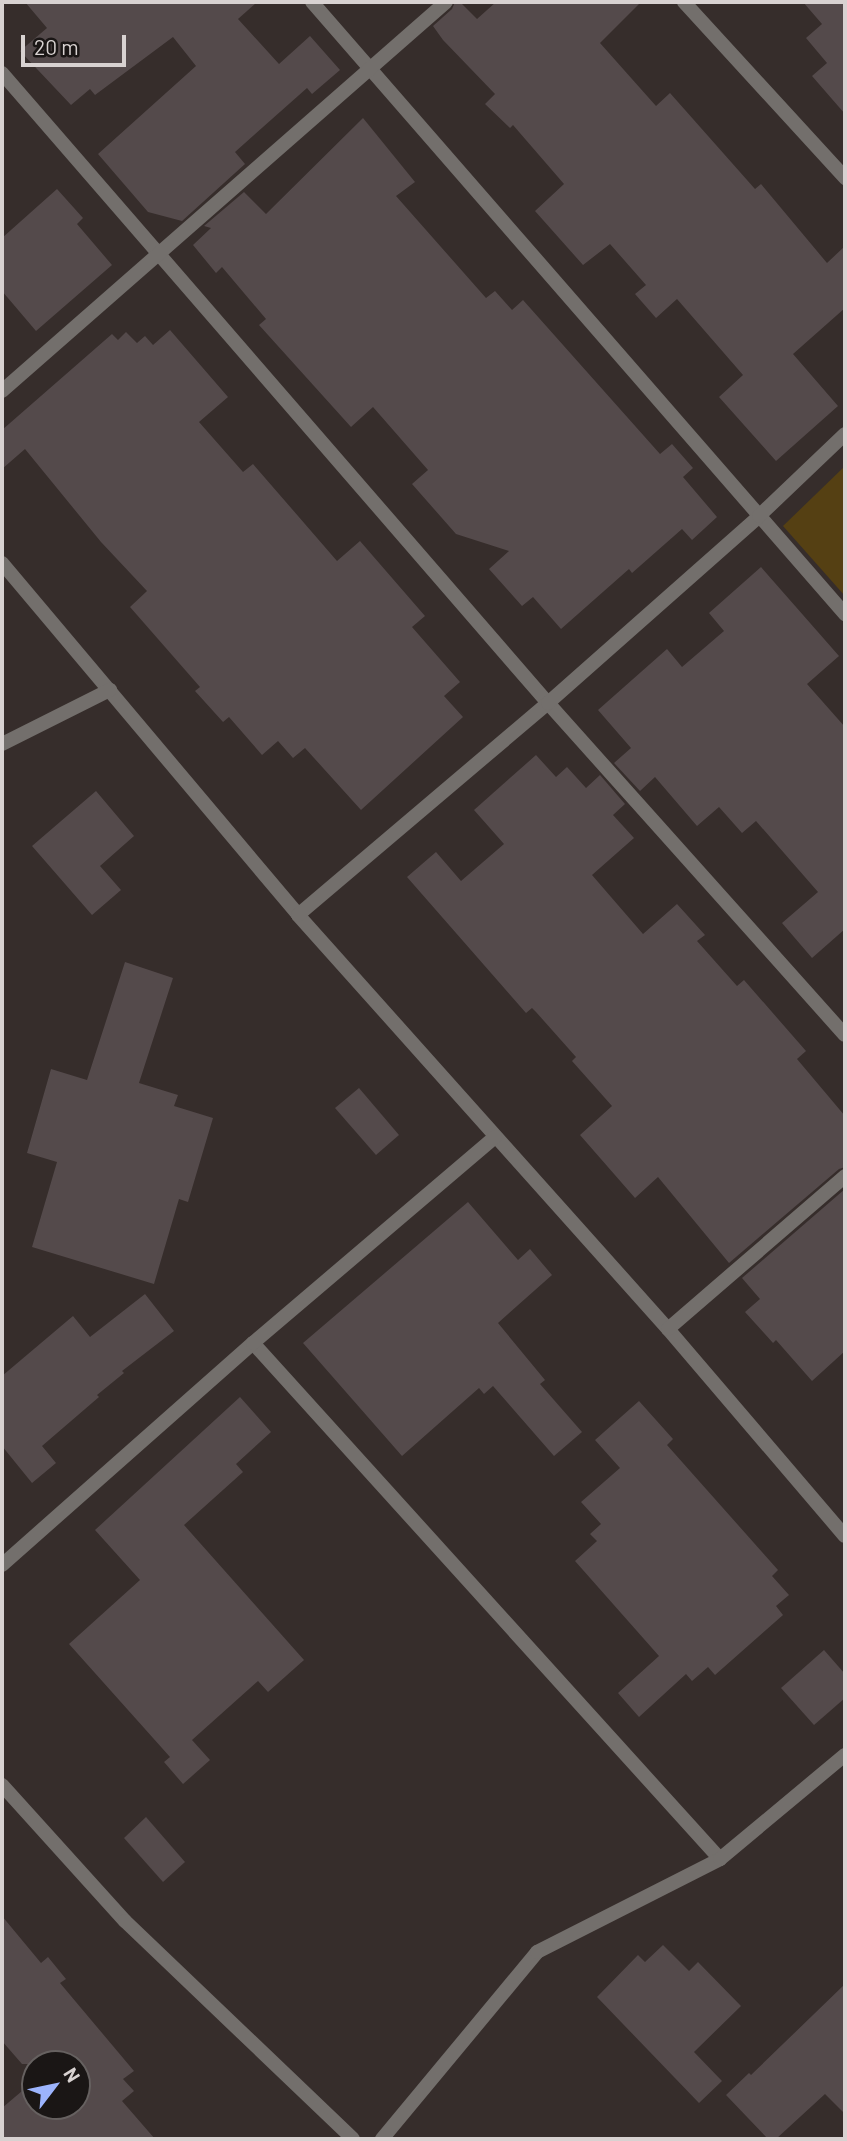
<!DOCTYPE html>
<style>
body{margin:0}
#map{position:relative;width:847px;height:2141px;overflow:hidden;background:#362d2b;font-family:Barlow,sans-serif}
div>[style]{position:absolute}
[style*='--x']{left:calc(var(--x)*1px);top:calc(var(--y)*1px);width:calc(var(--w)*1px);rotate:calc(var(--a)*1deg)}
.green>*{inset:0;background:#554013}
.building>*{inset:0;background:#544a4b}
.minor>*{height:14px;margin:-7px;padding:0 7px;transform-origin:7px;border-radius:7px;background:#736f6c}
.tertiary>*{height:14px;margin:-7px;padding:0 7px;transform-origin:7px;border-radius:7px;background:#736f6c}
span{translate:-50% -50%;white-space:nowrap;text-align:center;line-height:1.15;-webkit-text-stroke:6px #1a1615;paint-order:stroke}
.frame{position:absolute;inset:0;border:4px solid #d8d2d1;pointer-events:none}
.north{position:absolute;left:21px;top:2050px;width:70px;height:70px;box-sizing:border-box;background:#1a1615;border:2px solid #666160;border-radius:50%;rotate:58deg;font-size:19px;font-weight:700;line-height:28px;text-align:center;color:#d8d2d1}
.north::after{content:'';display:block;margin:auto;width:24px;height:32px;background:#9cb4fd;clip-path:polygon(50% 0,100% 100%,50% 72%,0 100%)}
.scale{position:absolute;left:21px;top:35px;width:105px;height:32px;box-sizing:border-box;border:4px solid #d8d2d1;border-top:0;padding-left:9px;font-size:21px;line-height:24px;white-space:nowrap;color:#d8d2d1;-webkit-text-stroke:5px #1a1615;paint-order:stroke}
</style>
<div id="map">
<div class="green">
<div style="clip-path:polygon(845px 466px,845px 596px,783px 526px)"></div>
</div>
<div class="building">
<div style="clip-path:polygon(25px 2px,257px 2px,238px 19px,279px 64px,310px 36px,340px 70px,312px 94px,307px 88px,235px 152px,245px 164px,182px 221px,148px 212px,98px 154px,196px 66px,173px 37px,95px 95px,90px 89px,71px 105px,20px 51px,47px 28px)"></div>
<div style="clip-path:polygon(455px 2px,460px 2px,477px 19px,496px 2px,641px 2px,600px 43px,656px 106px,670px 93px,755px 189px,761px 184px,827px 263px,845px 246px,845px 308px,793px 354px,838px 406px,776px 461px,719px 397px,743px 375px,677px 299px,656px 318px,635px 294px,646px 285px,610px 244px,583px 265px,535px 211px,564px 184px,513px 125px,510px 128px,485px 104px,495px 94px,443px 40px,433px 26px,452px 9px)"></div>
<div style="clip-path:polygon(803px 2px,845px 2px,845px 114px,812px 76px,827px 63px,806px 38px,822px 24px)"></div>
<div style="clip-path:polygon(363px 118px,415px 182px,396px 196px,486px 298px,495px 291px,512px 310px,523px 300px,660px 454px,672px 444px,693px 468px,683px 477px,717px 517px,692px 540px,682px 529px,632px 573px,629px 569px,561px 629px,533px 597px,522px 606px,489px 569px,509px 551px,456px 534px,412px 484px,428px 470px,373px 407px,351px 427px,259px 325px,266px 319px,222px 267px,216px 273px,193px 245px,211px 228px,204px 226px,244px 192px,266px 214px)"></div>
<div style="clip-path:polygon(57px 189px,83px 218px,77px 224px,112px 265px,36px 331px,2px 291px,2px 238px)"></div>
<div style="clip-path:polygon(170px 330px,228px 397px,199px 422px,243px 472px,253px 464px,337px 561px,360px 541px,425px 616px,412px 627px,460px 682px,444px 696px,463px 717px,361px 810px,305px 748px,293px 758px,278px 741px,262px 755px,229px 717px,223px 722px,195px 691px,200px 687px,130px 607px,147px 591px,101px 542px,25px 449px,2px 469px,2px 430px,112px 334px,118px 340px,126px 332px,137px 343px,145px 336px,153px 345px)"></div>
<div style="clip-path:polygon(761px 567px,839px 656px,807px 684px,845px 727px,845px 929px,812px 958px,782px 923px,818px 892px,756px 821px,742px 833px,719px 807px,697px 826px,655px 777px,640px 791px,614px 763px,631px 748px,598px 710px,667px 649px,682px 667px,724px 631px,709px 613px)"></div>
<div style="clip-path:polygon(536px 755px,556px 777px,567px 767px,586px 788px,600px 775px,625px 804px,613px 815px,634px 838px,592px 875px,643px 934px,677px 904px,705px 935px,697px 941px,737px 986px,744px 980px,806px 1051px,797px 1059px,845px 1116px,845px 1167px,839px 1169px,729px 1263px,658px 1177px,635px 1198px,580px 1135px,612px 1106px,572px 1061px,576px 1057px,536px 1012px,532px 1008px,526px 1013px,407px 877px,436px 852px,461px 881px,504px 844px,474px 810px)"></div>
<div style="clip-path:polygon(96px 791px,134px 836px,100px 866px,121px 890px,92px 915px,32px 846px)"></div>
<div style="clip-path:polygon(125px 962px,173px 978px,139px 1083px,178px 1095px,174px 1106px,213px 1118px,188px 1202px,179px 1199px,154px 1284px,32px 1247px,57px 1162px,27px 1153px,51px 1069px,87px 1080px)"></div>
<div style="clip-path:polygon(359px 1088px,399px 1135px,376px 1155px,335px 1108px)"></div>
<div style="clip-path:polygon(845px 1189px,845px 1351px,812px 1381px,776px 1340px,773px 1343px,745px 1312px,760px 1299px,742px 1278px)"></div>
<div style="clip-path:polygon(468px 1202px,518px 1260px,530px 1249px,552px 1275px,498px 1323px,545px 1380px,540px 1384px,582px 1432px,554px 1456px,493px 1386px,484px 1394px,479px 1388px,402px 1456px,303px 1343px)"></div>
<div style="clip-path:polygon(145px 1294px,174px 1331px,122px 1371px,124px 1373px,97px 1395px,99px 1397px,42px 1446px,56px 1463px,32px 1483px,2px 1446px,2px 1376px,73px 1316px,90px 1337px)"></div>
<div style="clip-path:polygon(240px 1397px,271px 1432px,236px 1464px,243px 1472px,184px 1525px,304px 1660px,268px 1692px,258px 1681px,192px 1740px,210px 1760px,183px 1784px,164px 1762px,170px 1757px,69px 1644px,140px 1580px,95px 1530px)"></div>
<div style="clip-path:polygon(639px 1401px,673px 1439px,667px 1445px,778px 1570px,772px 1576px,789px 1595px,776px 1606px,783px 1615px,715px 1675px,708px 1667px,692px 1681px,686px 1674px,639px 1717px,618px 1693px,659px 1656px,575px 1561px,597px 1541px,590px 1534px,601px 1524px,581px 1502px,620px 1468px,595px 1440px)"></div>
<div style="clip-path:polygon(824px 1650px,845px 1674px,845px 1698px,814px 1725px,781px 1688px)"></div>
<div style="clip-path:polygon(146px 1817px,185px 1862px,163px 1882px,124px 1838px)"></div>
<div style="clip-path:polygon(2px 1916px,41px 1963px,48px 1957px,66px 1979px,60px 1983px,134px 2071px,123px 2079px,134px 2091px,122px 2101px,155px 2139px,2px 2139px,2px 2108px,35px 2080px,35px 2106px,77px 2106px,77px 2064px,22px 2064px,2px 2041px)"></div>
<div style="clip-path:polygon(663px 1945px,689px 1971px,698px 1962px,741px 2006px,694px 2052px,722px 2081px,699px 2103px,597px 1997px,638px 1955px,645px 1962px)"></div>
<div style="clip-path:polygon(845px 1984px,845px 2114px,825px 2094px,776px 2139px,768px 2139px,726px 2095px,749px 2073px,751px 2075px)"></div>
</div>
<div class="minor">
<div style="--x:312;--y:2;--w:812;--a:48.95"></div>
<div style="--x:684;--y:2;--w:239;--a:47.5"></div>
<div style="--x:2;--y:73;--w:834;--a:49.09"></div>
<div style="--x:548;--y:703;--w:445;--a:48.2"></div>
<div style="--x:2;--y:391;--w:590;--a:-41.22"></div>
<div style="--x:2;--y:563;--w:460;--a:49.9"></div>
<div style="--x:298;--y:915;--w:555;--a:48.21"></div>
<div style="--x:668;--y:1329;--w:272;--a:49.5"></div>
<div style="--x:2;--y:744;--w:121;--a:-26.6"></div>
<div style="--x:298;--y:915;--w:328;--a:-40.3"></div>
<div style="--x:548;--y:703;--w:282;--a:-41.5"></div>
<div style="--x:759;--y:516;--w:119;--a:-43.6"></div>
<div style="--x:668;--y:1329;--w:234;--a:-40.8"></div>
<div style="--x:253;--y:1343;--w:696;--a:47.85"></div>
<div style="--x:2;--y:1565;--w:335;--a:-41.5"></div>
<div style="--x:253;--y:1343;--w:318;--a:-40.4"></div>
<div style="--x:382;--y:2139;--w:243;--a:-50.3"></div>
<div style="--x:537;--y:1952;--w:205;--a:-26.9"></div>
<div style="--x:720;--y:1859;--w:163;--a:-39.8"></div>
</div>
<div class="tertiary">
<div style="--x:2;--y:1785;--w:183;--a:47.9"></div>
<div style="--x:125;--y:1921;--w:315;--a:43.7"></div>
</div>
<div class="frame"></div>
<div class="north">N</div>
<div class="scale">20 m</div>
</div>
